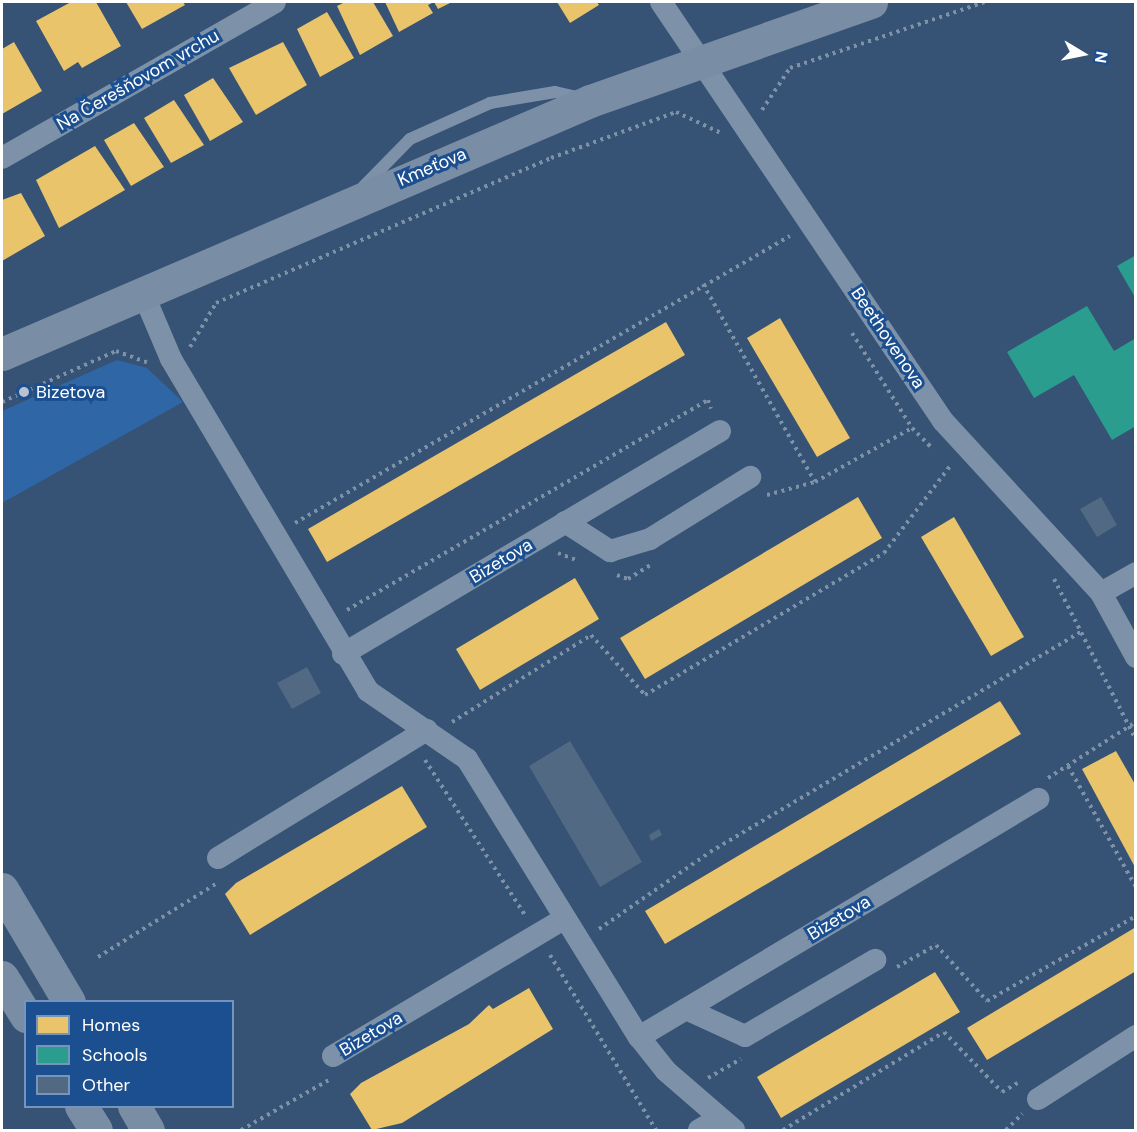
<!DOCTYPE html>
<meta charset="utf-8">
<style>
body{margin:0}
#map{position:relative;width:1137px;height:1132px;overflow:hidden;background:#365274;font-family:"DM Sans",sans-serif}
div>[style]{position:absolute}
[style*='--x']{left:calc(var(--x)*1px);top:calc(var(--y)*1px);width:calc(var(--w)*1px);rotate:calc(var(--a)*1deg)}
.green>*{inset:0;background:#2f66a5}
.homes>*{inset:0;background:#e9c46a}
.schools>*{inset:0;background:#2a9d8f}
.building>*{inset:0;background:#526984}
.path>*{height:4px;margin-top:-2px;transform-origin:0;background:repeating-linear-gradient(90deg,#7d92a8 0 3px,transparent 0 7.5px)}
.lane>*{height:12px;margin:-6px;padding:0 6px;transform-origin:6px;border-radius:6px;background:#7d92a8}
.street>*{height:22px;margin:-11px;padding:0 11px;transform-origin:11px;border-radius:11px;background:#7d92a8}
.secondary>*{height:33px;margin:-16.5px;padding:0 16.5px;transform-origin:16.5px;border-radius:16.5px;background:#798da4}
.dots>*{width:16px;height:16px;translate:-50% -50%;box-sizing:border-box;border:3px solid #1b4f8f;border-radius:50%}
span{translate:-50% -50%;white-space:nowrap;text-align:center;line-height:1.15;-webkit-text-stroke:6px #1b4f8f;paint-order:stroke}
.street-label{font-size:18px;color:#fff}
.poi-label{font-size:18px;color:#fff}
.left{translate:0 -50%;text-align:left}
.frame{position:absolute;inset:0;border:3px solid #fff;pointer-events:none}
.legend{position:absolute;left:24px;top:1000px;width:210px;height:108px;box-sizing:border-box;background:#1b4f8f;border:2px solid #7695bc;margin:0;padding:8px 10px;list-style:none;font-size:18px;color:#fff}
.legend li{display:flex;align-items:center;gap:12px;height:30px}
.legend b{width:30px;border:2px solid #7695bc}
.north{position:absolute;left:1053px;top:24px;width:60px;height:60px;-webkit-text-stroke:4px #1b4f8f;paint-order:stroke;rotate:100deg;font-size:16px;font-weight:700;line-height:24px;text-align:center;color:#fff}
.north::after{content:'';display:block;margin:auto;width:21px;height:27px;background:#fff;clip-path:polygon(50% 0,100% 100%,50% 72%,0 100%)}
</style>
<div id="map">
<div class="green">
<div style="clip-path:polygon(117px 360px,147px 368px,183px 402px,2px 503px,2px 411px)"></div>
</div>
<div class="homes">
<div style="clip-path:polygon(71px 2px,96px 2px,121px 46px,82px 68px,78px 62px,64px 71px,36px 21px)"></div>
<div style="clip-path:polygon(126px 2px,183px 2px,185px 5px,142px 29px)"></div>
<div style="clip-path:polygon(345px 2px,373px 2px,393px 36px,360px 55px,337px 6px)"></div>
<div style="clip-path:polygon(385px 2px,434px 2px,428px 5px,433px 13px,399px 32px)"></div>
<div style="clip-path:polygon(434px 2px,452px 2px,438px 9px)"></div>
<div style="clip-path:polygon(557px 2px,597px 2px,599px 5px,570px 23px)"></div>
<div style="clip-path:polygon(327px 12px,354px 58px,320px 77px,297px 29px)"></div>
<div style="clip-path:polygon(14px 42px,42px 91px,2px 114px,2px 49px)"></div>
<div style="clip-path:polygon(283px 42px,307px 85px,256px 115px,229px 68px)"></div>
<div style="clip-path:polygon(213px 78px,243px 122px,210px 141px,184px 95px)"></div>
<div style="clip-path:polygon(174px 100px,204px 145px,171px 163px,144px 118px)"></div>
<div style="clip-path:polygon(134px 123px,164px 167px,131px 186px,104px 140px)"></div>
<div style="clip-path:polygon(95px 146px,125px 190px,59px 228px,36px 180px)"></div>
<div style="clip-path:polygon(21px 193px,45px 236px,2px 261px,2px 200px)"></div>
<div style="clip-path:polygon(780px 318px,850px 438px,817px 457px,747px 338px)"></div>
<div style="clip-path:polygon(666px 322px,685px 355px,327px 562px,308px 529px)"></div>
<div style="clip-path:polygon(858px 497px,882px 538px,645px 679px,620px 638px)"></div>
<div style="clip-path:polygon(954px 517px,1024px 637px,991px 656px,921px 537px)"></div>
<div style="clip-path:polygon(575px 578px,599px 619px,480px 690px,456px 649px)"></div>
<div style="clip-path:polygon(1000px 701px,1021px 734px,665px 944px,645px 911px)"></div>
<div style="clip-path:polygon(1116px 751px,1136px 786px,1136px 869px,1082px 769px)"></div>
<div style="clip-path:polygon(402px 786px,427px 827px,250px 935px,225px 894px,236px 883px)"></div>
<div style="clip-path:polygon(1136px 927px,1136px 971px,987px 1060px,967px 1028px)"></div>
<div style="clip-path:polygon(935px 972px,960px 1012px,781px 1118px,757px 1077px)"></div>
<div style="clip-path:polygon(529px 988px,553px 1029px,402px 1123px,372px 1130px,350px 1094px,361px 1083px,469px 1024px,489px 1005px,493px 1009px)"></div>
</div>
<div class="schools">
<div style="clip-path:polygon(1136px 255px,1136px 299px,1117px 266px)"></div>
<div style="clip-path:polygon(1087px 306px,1114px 351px,1136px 338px,1136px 426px,1112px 440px,1074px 375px,1034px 398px,1007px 352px)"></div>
</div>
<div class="building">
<div style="clip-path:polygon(1101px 497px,1117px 525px,1097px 537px,1080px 509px)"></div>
<div style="clip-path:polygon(307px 667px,321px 693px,292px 709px,277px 683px)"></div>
<div style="clip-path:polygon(570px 741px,642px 862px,600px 887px,529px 766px)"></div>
<div style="clip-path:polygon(659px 829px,662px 835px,651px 841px,649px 835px)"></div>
</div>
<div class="path">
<div style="--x:762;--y:110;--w:50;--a:-56.3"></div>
<div style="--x:790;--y:68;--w:206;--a:-18.7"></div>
<div style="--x:703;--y:284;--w:227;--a:60.5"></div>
<div style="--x:815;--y:482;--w:111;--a:-29.1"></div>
<div style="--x:852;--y:333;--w:112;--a:57.7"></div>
<div style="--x:912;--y:428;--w:30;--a:45"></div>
<div style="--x:190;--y:347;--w:51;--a:-59.4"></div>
<div style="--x:216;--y:303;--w:365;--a:-23.4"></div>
<div style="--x:551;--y:158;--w:133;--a:-20.2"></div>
<div style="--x:676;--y:112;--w:50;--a:25"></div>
<div style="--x:2;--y:402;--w:125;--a:-24.1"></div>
<div style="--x:116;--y:351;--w:33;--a:20"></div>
<div style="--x:767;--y:495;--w:50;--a:-15.2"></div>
<div style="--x:295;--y:523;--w:572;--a:-30.11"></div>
<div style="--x:558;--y:553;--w:19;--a:21"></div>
<div style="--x:617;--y:575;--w:12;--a:20"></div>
<div style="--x:628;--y:579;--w:26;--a:-32"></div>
<div style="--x:1054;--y:579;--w:181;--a:63"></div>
<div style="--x:347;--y:610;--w:418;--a:-30.2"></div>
<div style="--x:708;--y:400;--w:9;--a:72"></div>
<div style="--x:452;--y:722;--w:164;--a:-32"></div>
<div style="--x:591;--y:635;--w:81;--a:48"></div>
<div style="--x:645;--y:695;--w:278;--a:-30.7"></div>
<div style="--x:884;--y:553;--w:109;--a:-52.8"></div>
<div style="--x:425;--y:760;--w:184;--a:57.2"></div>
<div style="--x:1068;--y:766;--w:139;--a:60.7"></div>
<div style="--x:1048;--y:778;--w:104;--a:-32.5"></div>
<div style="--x:599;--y:929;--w:135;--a:-34.7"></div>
<div style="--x:710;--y:852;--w:431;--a:-30.7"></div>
<div style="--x:550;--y:955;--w:205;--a:58.8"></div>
<div style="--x:98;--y:957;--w:142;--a:-31.8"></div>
<div style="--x:897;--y:967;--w:45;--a:-29.4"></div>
<div style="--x:936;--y:945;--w:76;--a:47.7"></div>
<div style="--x:987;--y:1001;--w:172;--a:-29.7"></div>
<div style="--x:708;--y:1078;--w:38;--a:-30"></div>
<div style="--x:241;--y:1130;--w:101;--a:-29.6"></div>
<div style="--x:783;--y:1130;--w:188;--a:-31.3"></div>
<div style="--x:944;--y:1032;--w:83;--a:46"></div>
<div style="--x:1002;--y:1092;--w:22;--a:-30"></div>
<div style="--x:1006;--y:1130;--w:23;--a:-45"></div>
</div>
<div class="lane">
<div style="--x:363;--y:187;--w:67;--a:-45.6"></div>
<div style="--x:410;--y:139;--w:88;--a:-24.2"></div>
<div style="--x:490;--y:103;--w:66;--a:-9.6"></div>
<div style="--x:555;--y:92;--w:26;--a:13"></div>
</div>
<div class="street">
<div style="--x:661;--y:2;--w:505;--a:56.06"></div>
<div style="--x:943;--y:421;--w:234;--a:47.4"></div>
<div style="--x:1101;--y:593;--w:73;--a:61.3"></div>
<div style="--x:2;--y:158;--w:314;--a:-29.7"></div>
<div style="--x:143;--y:293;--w:72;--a:67"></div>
<div style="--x:171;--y:359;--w:386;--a:59.3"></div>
<div style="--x:368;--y:691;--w:120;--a:34.5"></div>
<div style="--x:467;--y:759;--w:327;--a:58.3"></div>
<div style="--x:639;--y:1037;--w:43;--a:51.5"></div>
<div style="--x:666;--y:1071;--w:90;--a:40.9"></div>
<div style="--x:565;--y:522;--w:54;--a:32.8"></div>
<div style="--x:610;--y:551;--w:42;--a:-16.7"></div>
<div style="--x:650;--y:539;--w:118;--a:-31.8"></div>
<div style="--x:1101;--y:593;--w:40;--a:-29.7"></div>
<div style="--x:343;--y:654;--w:438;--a:-30.6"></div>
<div style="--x:218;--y:858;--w:245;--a:-31.5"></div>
<div style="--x:686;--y:1009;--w:65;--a:24.6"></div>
<div style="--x:745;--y:1036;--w:151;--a:-30.3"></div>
<div style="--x:639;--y:1037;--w:465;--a:-30.8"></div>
<div style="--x:333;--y:1056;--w:269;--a:-30.7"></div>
<div style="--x:1038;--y:1099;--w:117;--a:-32.7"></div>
<div style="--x:699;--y:1130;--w:22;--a:-30"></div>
</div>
<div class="secondary">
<div style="--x:2;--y:354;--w:640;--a:-23.28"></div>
<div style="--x:590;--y:101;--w:298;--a:-19.4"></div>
<div style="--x:2;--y:889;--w:131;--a:59.3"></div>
<div style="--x:2;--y:977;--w:46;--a:58.4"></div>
<div style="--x:81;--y:1106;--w:28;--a:58"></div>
<div style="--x:134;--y:1106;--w:28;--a:60"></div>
</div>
<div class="dots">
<div style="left:24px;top:392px;background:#b9c2ce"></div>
</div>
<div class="street-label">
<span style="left:138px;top:80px;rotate:-30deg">Na Čerešňovom vrchu</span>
<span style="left:432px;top:167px;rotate:-23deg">Kmeťova</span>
<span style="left:888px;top:338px;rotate:56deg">Beethovenova</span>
<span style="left:501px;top:561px;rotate:-31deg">Bizetova</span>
<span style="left:839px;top:918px;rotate:-31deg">Bizetova</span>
<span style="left:371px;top:1034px;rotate:-31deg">Bizetova</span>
</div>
<div class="poi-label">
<span class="left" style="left:36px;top:392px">Bizetova</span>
</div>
<div class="frame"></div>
<ul class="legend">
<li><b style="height:16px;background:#e9c46a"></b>Homes</li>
<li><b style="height:16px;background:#2a9d8f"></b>Schools</li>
<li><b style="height:16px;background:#526984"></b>Other</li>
</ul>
<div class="north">N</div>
</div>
